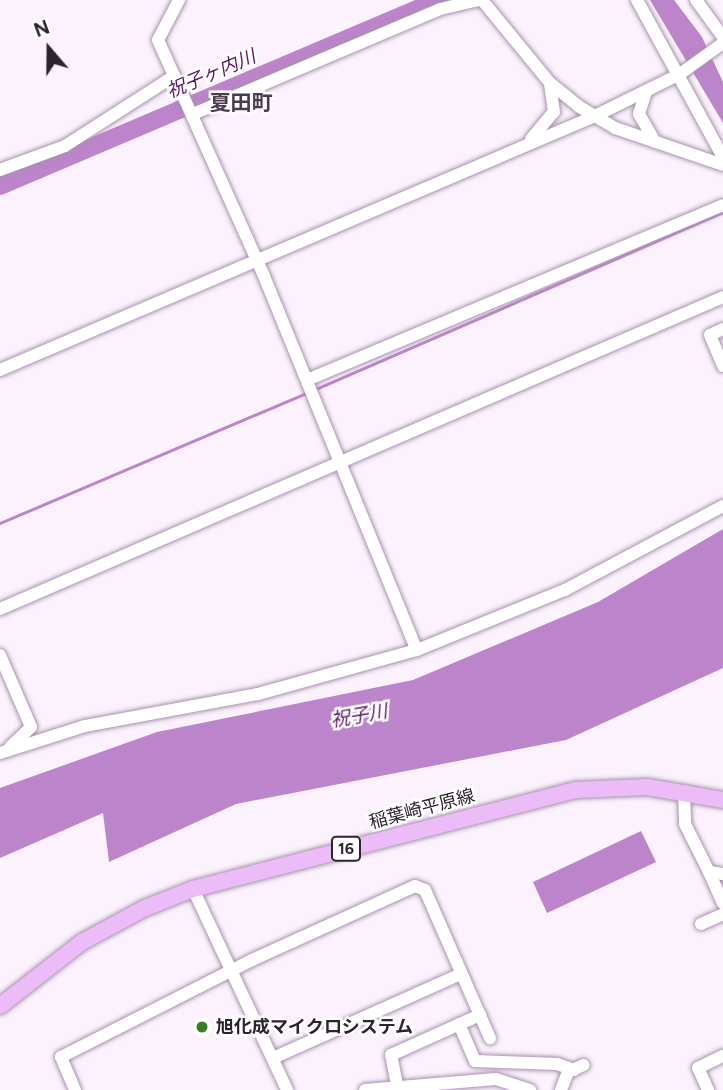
<!DOCTYPE html>
<meta charset="utf-8">
<style>
body{margin:0}
#map{position:relative;width:723px;height:1090px;overflow:hidden;background:#fbf2fd;font-family:Figtree,"Noto Sans JP",sans-serif}
div>[style]{position:absolute}
[style*='--x']{left:calc(var(--x)*1px);top:calc(var(--y)*1px);width:calc(var(--w)*1px);rotate:calc(var(--a)*1deg)}
.water>*{inset:0;background:#bc84cb}
.stream>*{height:2.5px;margin:-1.25px;padding:0 1.25px;transform-origin:1.25px;border-radius:1.25px;background:#bc84cb}
.river>*{height:18px;margin:-9px;padding:0 9px;transform-origin:9px;border-radius:9px;background:#bc84cb}
.roads{filter:drop-shadow(0 0 2px #a792ac) drop-shadow(0 0 2px #a792ac)}
.minor>*{height:12px;margin:-6px;padding:0 6px;transform-origin:6px;border-radius:6px;background:#fff}
.major>*{height:16px;margin:-8px;padding:0 8px;transform-origin:8px;border-radius:8px;background:#ecbcf8}
.dots>*{width:19px;height:19px;translate:-50% -50%;box-sizing:border-box;border:4px solid #fff;border-radius:50%}
span{translate:-50% -50%;white-space:nowrap;text-align:center;line-height:1.15;-webkit-text-stroke:5px #fff;paint-order:stroke}
.shield-label span{padding:2px 5px;background:#fff;border:2px solid;border-radius:5px;-webkit-text-stroke-width:0}
.shield-label{font-size:16px;color:#2c232e;font-weight:700}
.street-label{font-size:18px;color:#2c232e}
.poi-label{font-size:18px;color:#2c232e;font-weight:700}
.left{translate:0 -50%;text-align:left}
.water-label{font-size:19px;color:#5c156c;font-style:italic}
.quarter-label{font-size:21px;color:#4c3a51;font-weight:700}
.north{position:absolute;left:14px;top:14px;width:70px;height:70px;-webkit-text-stroke:5px #fff;paint-order:stroke;rotate:340deg;font-size:19px;font-weight:700;line-height:28px;text-align:center;color:#2c232e}
.north::after{content:'';display:block;margin:auto;width:24px;height:32px;background:#2c232e;clip-path:polygon(50% 0,100% 100%,50% 72%,0 100%)}
</style>
<div id="map">
<div class="water">
<div style="clip-path:polygon(650px 0,674px 0,702px 37px,723px 82px,723px 123px)"></div>
<div style="clip-path:polygon(723px 529px,723px 668px,566px 740px,236px 804px,109px 862px,103px 813px,0 858px,0 788px,157px 732px,413px 680px,598px 602px)"></div>
<div style="clip-path:polygon(641px 831px,656px 862px,547px 913px,533px 882px)"></div>
</div>
<div class="stream">
<div style="--x:316;--y:389;--w:444;--a:-23.5"></div>
<div style="--x:0;--y:523;--w:332;--a:-23"></div>
</div>
<div class="river">
<div style="--x:0;--y:186;--w:477;--a:-23"></div>
</div>
<div class="roads">
<div class="minor">
<div style="--x:179;--y:0;--w:45;--a:117.7"></div>
<div style="--x:158;--y:40;--w:259;--a:65.8"></div>
<div style="--x:264;--y:276;--w:404;--a:67.8"></div>
<div style="--x:482;--y:0;--w:107;--a:50.7"></div>
<div style="--x:550;--y:83;--w:36;--a:39"></div>
<div style="--x:578;--y:106;--w:43;--a:30.7"></div>
<div style="--x:615;--y:128;--w:114;--a:18.9"></div>
<div style="--x:637;--y:0;--w:179;--a:61.3"></div>
<div style="--x:696;--y:0;--w:46;--a:53.9"></div>
<div style="--x:646;--y:92;--w:23;--a:108"></div>
<div style="--x:639;--y:114;--w:32;--a:60"></div>
<div style="--x:193;--y:114;--w:268;--a:-23"></div>
<div style="--x:440;--y:9;--w:39;--a:-13"></div>
<div style="--x:531;--y:139;--w:35;--a:-50"></div>
<div style="--x:554;--y:112;--w:29;--a:-98"></div>
<div style="--x:0;--y:170;--w:69;--a:-20.3"></div>
<div style="--x:65;--y:146;--w:130;--a:-32.7"></div>
<div style="--x:723;--y:329;--w:14;--a:155"></div>
<div style="--x:710;--y:335;--w:34;--a:67"></div>
<div style="--x:0;--y:370;--w:647;--a:-23.12"></div>
<div style="--x:595;--y:116;--w:95;--a:-26.3"></div>
<div style="--x:680;--y:74;--w:53;--a:-35.8"></div>
<div style="--x:307;--y:380;--w:451;--a:-22.8"></div>
<div style="--x:0;--y:609;--w:787;--a:-23.34"></div>
<div style="--x:0;--y:655;--w:78;--a:66.7"></div>
<div style="--x:31;--y:727;--w:29;--a:136"></div>
<div style="--x:0;--y:753;--w:89;--a:-17.6"></div>
<div style="--x:85;--y:726;--w:176;--a:-10.5"></div>
<div style="--x:258;--y:694;--w:165;--a:-15.5"></div>
<div style="--x:417;--y:650;--w:160;--a:-22.1"></div>
<div style="--x:565;--y:590;--w:179;--a:-28"></div>
<div style="--x:684;--y:791;--w:33;--a:88"></div>
<div style="--x:685;--y:824;--w:54;--a:63.4"></div>
<div style="--x:709;--y:872;--w:14;--a:8"></div>
<div style="--x:709;--y:872;--w:34;--a:66"></div>
<div style="--x:193;--y:889;--w:222;--a:64.9"></div>
<div style="--x:701;--y:924;--w:24;--a:-24"></div>
<div style="--x:459;--y:1024;--w:40;--a:66.6"></div>
<div style="--x:475;--y:1061;--w:82;--a:2.1"></div>
<div style="--x:557;--y:1064;--w:18;--a:19"></div>
<div style="--x:273;--y:1058;--w:206;--a:-24.1"></div>
<div style="--x:397;--y:1085;--w:31;--a:-101"></div>
<div style="--x:391;--y:1055;--w:98;--a:-24.2"></div>
<div style="--x:75;--y:1090;--w:36;--a:-113"></div>
<div style="--x:61;--y:1057;--w:214;--a:-26.9"></div>
<div style="--x:252;--y:960;--w:179;--a:-24.4"></div>
<div style="--x:415;--y:886;--w:11;--a:22"></div>
<div style="--x:425;--y:890;--w:162;--a:66.3"></div>
<div style="--x:365;--y:1090;--w:131;--a:-4.8"></div>
<div style="--x:496;--y:1079;--w:36;--a:18"></div>
<div style="--x:561;--y:1090;--w:19;--a:-69"></div>
<div style="--x:568;--y:1072;--w:17;--a:-24"></div>
<div style="--x:708;--y:1090;--w:24;--a:-114"></div>
<div style="--x:698;--y:1068;--w:28;--a:-26"></div>
</div>
<div class="major">
<div style="--x:0;--y:1006;--w:104;--a:-38"></div>
<div style="--x:82;--y:942;--w:72;--a:-28.4"></div>
<div style="--x:145;--y:908;--w:52;--a:-21.6"></div>
<div style="--x:193;--y:889;--w:397;--a:-14.5"></div>
<div style="--x:577;--y:790;--w:70;--a:-2.5"></div>
<div style="--x:647;--y:787;--w:77;--a:9.7"></div>
</div>
</div>
<div class="dots">
<div style="left:202px;top:1027px;background:#397f23"></div>
</div>
<div class="shield-label">
<span style="left:346px;top:849px">16</span>
</div>
<div class="street-label">
<span style="left:422px;top:809px;rotate:-15deg">稲葉崎平原線</span>
</div>
<div class="poi-label">
<span class="left" style="left:216px;top:1027px">旭化成マイクロシステム</span>
</div>
<div class="water-label">
<span style="left:211px;top:74px;rotate:-23deg">祝子ヶ内川</span>
<span style="left:359px;top:716px;rotate:-10deg">祝子川</span>
</div>
<div class="quarter-label">
<span style="left:241px;top:103px">夏田町</span>
</div>
<div class="north">N</div>
</div>
